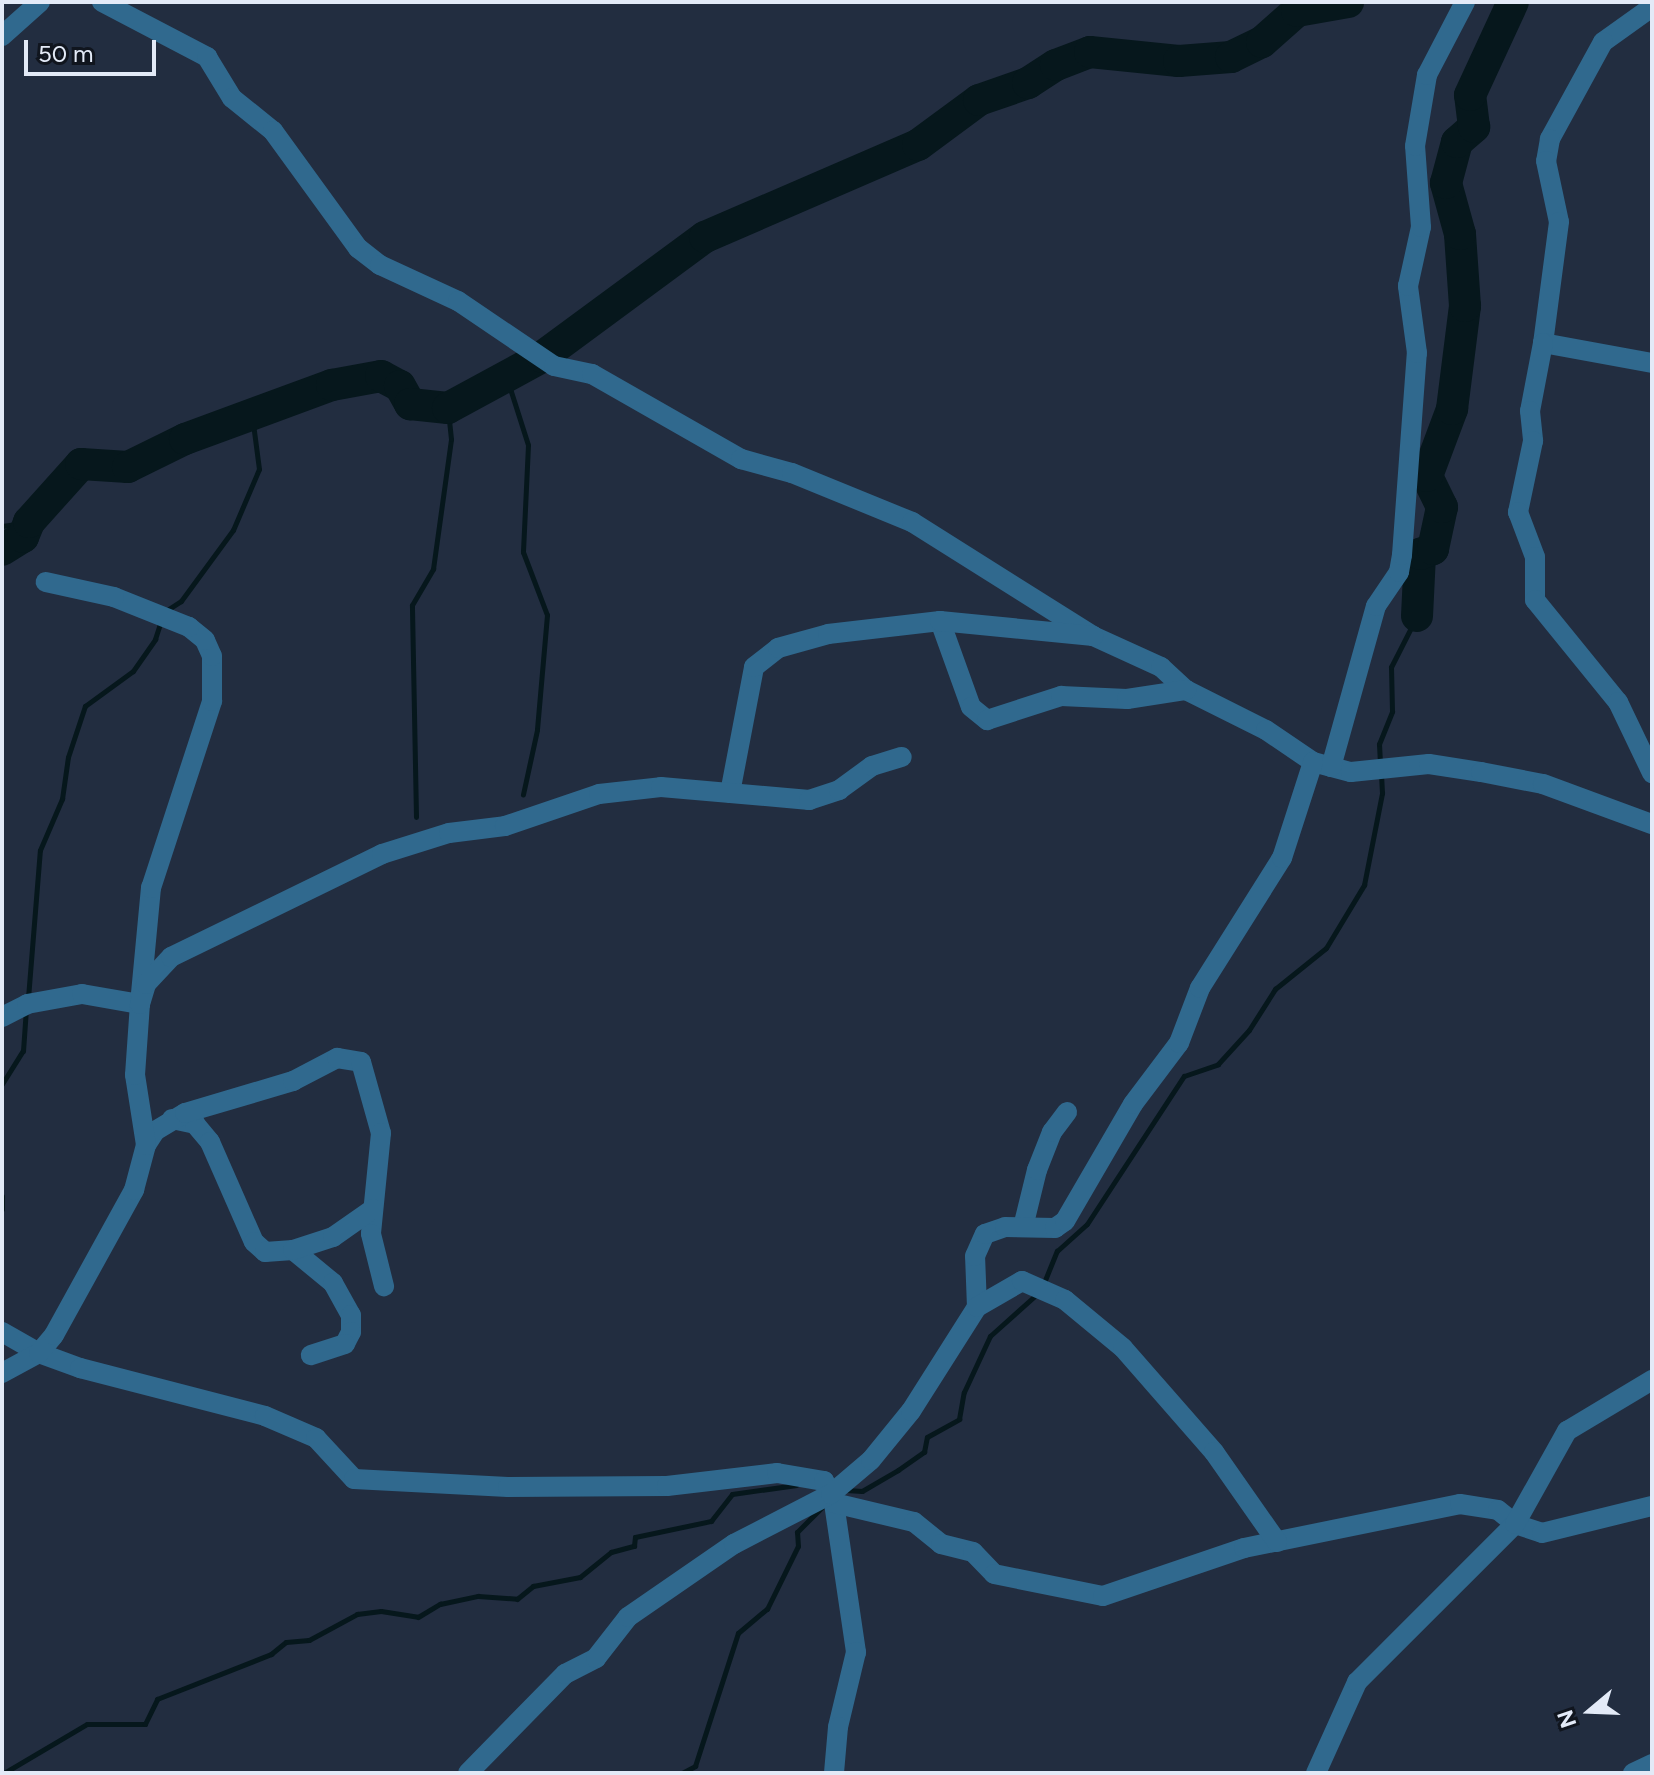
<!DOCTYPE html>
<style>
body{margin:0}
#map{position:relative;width:1654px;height:1775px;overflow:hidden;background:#222d40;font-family:Figtree,sans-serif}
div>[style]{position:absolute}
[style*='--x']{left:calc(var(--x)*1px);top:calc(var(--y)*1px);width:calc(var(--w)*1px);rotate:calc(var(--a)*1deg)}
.stream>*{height:5px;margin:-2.5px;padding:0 2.5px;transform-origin:2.5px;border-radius:2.5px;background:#06171c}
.river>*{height:32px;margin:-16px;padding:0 16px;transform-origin:16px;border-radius:16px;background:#06171c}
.minor>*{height:20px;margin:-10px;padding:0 10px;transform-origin:10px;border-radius:10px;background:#30698e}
span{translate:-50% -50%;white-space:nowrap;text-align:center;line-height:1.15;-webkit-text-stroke:7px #10151e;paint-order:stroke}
.frame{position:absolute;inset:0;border:4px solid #e3eaf7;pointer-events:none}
.north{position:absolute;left:1550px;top:1671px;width:80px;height:80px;-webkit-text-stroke:6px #10151e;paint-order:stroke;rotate:251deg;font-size:22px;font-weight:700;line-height:32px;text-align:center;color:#e3eaf7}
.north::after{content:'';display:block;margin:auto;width:28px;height:36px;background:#e3eaf7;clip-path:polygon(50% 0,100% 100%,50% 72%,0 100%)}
.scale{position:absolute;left:24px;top:40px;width:132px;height:36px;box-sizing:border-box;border:4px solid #e3eaf7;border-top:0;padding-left:10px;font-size:24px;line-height:28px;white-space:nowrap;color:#e3eaf7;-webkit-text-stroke:6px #10151e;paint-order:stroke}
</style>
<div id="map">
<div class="stream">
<div style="--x:507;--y:379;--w:69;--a:72.3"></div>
<div style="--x:528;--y:445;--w:107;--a:92.7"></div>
<div style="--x:523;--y:552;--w:67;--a:69.1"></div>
<div style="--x:547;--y:615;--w:115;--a:95"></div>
<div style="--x:537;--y:730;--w:66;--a:102.3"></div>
<div style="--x:2;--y:526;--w:27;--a:-8"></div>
<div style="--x:164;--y:612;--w:20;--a:-33"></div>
<div style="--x:181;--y:601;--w:88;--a:-53.8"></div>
<div style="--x:233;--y:530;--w:66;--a:-66.9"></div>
<div style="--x:259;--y:469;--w:53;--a:-97.5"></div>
<div style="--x:1380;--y:763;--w:19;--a:-93"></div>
<div style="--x:1379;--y:744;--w:35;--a:-68"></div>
<div style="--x:1392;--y:711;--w:44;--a:-91.3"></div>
<div style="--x:1391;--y:667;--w:57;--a:-63"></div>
<div style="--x:416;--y:817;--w:212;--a:-91.1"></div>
<div style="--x:412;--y:605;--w:42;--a:-59.7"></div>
<div style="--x:433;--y:569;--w:131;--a:-82.1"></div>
<div style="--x:451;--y:439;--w:31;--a:-96"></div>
<div style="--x:28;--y:998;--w:148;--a:-85.4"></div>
<div style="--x:40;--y:850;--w:56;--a:-66.7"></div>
<div style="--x:62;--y:799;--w:42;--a:-81.9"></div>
<div style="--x:68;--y:757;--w:54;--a:-71.6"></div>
<div style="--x:85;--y:706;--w:59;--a:-36.1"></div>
<div style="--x:133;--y:671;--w:39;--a:-55"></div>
<div style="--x:155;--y:639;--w:19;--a:-72"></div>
<div style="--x:2;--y:1084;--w:39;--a:-58"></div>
<div style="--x:23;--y:1051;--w:39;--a:-86"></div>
<div style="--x:2;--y:1196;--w:13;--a:90"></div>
<div style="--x:1043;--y:1285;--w:37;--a:-68"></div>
<div style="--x:1057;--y:1251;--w:40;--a:-42"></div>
<div style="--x:1087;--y:1224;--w:177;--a:-56.8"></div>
<div style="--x:1184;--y:1076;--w:36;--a:-19"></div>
<div style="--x:1218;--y:1064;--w:46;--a:-47.6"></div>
<div style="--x:1249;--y:1030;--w:49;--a:-57.6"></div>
<div style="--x:1275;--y:989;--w:65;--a:-38.8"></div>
<div style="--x:1326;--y:948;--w:74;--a:-58.9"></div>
<div style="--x:1364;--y:885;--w:94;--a:-78.9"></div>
<div style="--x:1382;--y:793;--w:20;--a:-93"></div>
<div style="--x:846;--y:1490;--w:16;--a:4"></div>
<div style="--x:862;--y:1491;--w:42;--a:-30.3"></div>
<div style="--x:898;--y:1470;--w:32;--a:-35"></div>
<div style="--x:924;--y:1452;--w:15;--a:-79"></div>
<div style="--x:927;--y:1437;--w:37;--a:-29"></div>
<div style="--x:959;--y:1419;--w:27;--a:-80"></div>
<div style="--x:964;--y:1392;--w:62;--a:-65.1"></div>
<div style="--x:990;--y:1336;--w:63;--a:-41.8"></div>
<div style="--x:4;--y:1773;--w:96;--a:-30.6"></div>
<div style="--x:87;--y:1724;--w:58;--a:0"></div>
<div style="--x:145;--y:1724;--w:28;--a:-64"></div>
<div style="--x:157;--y:1699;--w:123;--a:-21.5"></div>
<div style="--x:271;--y:1654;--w:19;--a:-39"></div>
<div style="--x:286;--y:1642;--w:23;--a:-5"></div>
<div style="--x:309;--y:1640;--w:55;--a:-28.4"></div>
<div style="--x:357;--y:1614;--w:24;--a:-7"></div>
<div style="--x:381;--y:1611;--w:37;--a:9"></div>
<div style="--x:418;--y:1617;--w:26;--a:-31"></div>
<div style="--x:440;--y:1604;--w:39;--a:-12"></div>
<div style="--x:478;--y:1596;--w:39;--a:4"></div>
<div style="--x:517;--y:1599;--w:21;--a:-39"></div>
<div style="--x:533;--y:1586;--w:48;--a:-10.8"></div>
<div style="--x:580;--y:1577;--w:40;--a:-39"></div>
<div style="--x:611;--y:1552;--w:24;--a:-15"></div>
<div style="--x:634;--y:1546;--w:9;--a:-84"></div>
<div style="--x:635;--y:1537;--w:78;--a:-11.9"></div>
<div style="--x:711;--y:1521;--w:34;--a:-52"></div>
<div style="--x:732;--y:1494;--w:65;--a:-8"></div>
<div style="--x:682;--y:1773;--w:15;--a:-28"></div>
<div style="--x:695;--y:1766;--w:140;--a:-72.1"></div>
<div style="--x:738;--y:1633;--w:38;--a:-40"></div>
<div style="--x:767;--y:1609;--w:70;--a:-63.8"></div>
<div style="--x:798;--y:1546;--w:14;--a:-94"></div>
<div style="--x:797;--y:1532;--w:38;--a:-45"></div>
</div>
<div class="river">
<div style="--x:2;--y:550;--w:25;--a:-32"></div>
<div style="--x:23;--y:537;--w:16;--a:-68"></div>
<div style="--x:29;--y:522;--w:78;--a:-48.1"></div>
<div style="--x:81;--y:464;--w:47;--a:3.7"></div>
<div style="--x:128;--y:467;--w:64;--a:-26.2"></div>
<div style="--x:185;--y:439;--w:157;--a:-20.2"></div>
<div style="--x:332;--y:385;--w:50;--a:-10.4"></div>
<div style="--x:381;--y:376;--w:21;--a:28"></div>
<div style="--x:400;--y:386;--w:21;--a:61"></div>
<div style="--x:410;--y:404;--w:38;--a:6"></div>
<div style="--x:448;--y:408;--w:107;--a:-28.5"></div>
<div style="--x:542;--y:357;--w:202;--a:-36.4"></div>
<div style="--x:705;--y:237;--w:232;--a:-23.4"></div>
<div style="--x:918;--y:145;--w:76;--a:-36.4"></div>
<div style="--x:979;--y:100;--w:52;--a:-19.1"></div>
<div style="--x:1028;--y:83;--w:33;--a:-33"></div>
<div style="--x:1056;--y:65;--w:36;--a:-21"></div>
<div style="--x:1090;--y:52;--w:89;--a:5.8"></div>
<div style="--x:1179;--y:61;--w:52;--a:-4.4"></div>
<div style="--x:1231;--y:57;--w:34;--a:-26"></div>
<div style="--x:1262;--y:42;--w:47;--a:-41.5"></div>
<div style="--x:1297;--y:11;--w:52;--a:-10"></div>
<div style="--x:1417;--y:616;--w:62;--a:-87.2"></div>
<div style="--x:1420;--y:554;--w:14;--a:-21"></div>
<div style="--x:1433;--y:549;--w:43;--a:-77.9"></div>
<div style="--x:1442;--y:507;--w:34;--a:-116"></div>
<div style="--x:1427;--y:476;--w:72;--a:-69.5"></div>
<div style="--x:1452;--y:409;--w:104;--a:-82.8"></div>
<div style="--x:1465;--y:306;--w:72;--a:-94"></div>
<div style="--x:1460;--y:234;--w:53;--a:-105.4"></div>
<div style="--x:1446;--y:183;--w:42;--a:-75"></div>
<div style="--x:1457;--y:142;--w:23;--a:-41"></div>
<div style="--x:1474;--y:127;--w:32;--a:-97"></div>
<div style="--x:1470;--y:95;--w:102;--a:-65.2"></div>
</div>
<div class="minor">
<div style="--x:102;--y:2;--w:119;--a:27.6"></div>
<div style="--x:207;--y:57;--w:48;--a:58.6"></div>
<div style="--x:232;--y:98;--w:53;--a:38.8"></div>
<div style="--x:273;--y:131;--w:145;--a:54"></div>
<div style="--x:358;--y:248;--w:28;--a:38"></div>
<div style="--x:380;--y:265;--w:86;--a:24.8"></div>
<div style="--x:458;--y:301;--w:116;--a:34.1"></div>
<div style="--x:554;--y:366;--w:39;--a:12"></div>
<div style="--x:592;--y:374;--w:172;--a:29.7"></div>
<div style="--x:741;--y:459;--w:53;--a:15.4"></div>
<div style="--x:792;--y:473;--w:130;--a:22.2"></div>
<div style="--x:912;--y:522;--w:214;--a:32.2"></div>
<div style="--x:1093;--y:636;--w:75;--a:24.5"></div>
<div style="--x:1161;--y:667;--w:34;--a:43"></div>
<div style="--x:1186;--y:690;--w:89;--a:26.6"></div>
<div style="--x:1266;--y:730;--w:57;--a:34.2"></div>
<div style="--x:1313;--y:762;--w:39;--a:15"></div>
<div style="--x:1351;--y:772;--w:78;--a:-5.9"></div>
<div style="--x:1429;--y:764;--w:53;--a:8.7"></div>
<div style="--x:1481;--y:772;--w:63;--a:11"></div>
<div style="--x:1543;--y:784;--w:116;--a:20.2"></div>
<div style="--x:1652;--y:7;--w:60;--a:144.5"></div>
<div style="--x:1603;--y:42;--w:111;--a:118.7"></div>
<div style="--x:1550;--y:139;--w:22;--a:100"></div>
<div style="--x:1546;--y:161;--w:62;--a:78"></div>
<div style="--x:1559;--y:222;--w:122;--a:97.5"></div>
<div style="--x:1543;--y:343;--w:111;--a:10.4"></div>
<div style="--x:2;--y:36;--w:51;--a:-41.8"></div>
<div style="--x:1543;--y:343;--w:69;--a:100.8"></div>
<div style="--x:1530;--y:411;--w:30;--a:84"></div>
<div style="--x:1533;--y:441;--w:73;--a:101.9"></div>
<div style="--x:1518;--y:512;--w:48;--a:69.3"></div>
<div style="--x:1535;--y:557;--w:43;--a:90"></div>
<div style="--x:1535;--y:600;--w:132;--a:50.9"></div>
<div style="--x:1618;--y:702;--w:79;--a:64.4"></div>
<div style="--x:940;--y:621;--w:91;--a:70.2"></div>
<div style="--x:971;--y:707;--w:21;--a:39"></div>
<div style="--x:987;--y:720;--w:78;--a:-18"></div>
<div style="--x:1061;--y:696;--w:66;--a:2.6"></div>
<div style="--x:1127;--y:699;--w:60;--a:-8.7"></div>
<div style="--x:1331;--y:767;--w:167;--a:-74.4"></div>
<div style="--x:1376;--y:606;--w:41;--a:-55.9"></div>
<div style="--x:1399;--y:572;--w:17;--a:-80"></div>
<div style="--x:1402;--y:555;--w:203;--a:-85.8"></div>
<div style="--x:1417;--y:353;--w:68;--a:-97.7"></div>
<div style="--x:1408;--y:286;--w:60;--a:-77.6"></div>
<div style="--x:1421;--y:227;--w:81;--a:-94.2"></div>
<div style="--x:1415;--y:146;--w:72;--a:-80.4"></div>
<div style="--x:1427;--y:75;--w:82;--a:-62.5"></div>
<div style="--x:730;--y:793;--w:128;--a:-79.2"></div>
<div style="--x:754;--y:667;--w:31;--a:-38"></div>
<div style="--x:778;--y:648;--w:52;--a:-15.6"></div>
<div style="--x:828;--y:634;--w:113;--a:-6.6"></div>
<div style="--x:940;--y:621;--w:154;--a:5.6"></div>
<div style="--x:2;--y:1017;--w:28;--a:-27"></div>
<div style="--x:27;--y:1004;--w:56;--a:-10.3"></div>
<div style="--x:82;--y:994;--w:59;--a:9.8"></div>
<div style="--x:140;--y:1004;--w:117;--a:-84.6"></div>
<div style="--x:151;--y:888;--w:197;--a:-71.9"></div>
<div style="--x:212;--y:701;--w:45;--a:-90"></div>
<div style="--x:212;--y:656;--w:17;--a:-114"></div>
<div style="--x:205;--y:640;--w:21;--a:-141"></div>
<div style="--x:189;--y:627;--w:81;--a:-158.2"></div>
<div style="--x:114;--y:597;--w:70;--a:-167.6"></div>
<div style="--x:172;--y:1119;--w:24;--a:12"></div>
<div style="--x:195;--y:1124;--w:23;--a:50"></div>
<div style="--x:210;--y:1142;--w:109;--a:66.3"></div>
<div style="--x:254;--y:1242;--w:15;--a:42"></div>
<div style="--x:265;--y:1252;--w:28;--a:-4"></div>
<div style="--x:293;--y:1250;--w:52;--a:39.5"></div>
<div style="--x:333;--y:1283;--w:37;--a:61"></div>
<div style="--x:351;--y:1315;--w:17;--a:90"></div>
<div style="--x:351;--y:1332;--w:13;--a:117"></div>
<div style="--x:345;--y:1344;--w:36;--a:162"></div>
<div style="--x:146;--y:1145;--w:17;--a:-57"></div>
<div style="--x:155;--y:1131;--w:35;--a:-31"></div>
<div style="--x:185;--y:1113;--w:113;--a:-16.5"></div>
<div style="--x:293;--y:1081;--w:50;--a:-27.6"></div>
<div style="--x:337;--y:1058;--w:24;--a:9"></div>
<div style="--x:361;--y:1062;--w:74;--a:74.3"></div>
<div style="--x:381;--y:1133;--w:101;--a:95.7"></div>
<div style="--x:371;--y:1234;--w:54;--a:76"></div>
<div style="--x:1023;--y:1227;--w:59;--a:-76.2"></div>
<div style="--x:1037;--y:1170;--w:41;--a:-68.5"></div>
<div style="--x:1052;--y:1132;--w:25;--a:-53"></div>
<div style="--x:293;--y:1250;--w:42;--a:-18"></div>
<div style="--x:333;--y:1237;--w:49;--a:-35"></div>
<div style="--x:977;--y:1307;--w:51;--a:-92.2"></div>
<div style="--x:975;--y:1256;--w:24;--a:-66"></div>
<div style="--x:985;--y:1234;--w:21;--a:-19"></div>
<div style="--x:1005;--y:1227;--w:50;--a:1.1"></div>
<div style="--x:1055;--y:1228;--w:12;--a:-35"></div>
<div style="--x:1065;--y:1221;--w:135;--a:-59.8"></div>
<div style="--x:1133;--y:1104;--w:76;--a:-53"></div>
<div style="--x:1179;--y:1043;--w:59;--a:-69.1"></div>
<div style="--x:1200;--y:988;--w:154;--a:-57.8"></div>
<div style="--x:1282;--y:858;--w:101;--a:-72.1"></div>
<div style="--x:2;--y:1332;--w:43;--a:29.6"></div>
<div style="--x:39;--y:1353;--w:44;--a:20.1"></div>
<div style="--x:80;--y:1368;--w:191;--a:14.5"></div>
<div style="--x:265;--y:1416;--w:56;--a:23.3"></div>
<div style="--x:316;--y:1438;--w:56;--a:47.2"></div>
<div style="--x:354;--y:1479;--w:154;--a:3"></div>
<div style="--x:508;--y:1487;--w:159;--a:-0.4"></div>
<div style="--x:667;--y:1486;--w:111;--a:-6.7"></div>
<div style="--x:777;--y:1473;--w:48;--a:9.7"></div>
<div style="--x:824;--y:1481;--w:24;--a:66"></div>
<div style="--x:834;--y:1503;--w:151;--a:81.6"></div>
<div style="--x:856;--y:1652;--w:77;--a:103.5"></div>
<div style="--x:838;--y:1727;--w:46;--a:95"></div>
<div style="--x:2;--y:1373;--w:42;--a:-28.4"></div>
<div style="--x:39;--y:1353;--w:23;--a:-50"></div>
<div style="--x:54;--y:1335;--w:166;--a:-61.1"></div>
<div style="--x:134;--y:1190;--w:47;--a:-75.1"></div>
<div style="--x:146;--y:1145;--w:71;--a:-98.9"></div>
<div style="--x:135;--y:1075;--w:71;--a:-86"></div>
<div style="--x:140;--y:1004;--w:21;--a:-73"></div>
<div style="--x:146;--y:984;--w:37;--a:-47"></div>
<div style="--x:171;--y:957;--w:235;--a:-26"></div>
<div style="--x:382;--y:854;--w:70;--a:-17.4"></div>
<div style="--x:449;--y:833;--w:56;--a:-7.1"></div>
<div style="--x:505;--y:826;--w:99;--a:-18.8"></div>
<div style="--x:599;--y:794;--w:62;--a:-6.4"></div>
<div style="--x:661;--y:787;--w:149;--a:5"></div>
<div style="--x:809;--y:800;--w:32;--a:-18"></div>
<div style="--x:839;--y:790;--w:41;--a:-36"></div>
<div style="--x:872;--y:766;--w:31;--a:-17"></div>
<div style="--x:834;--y:1503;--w:82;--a:13.4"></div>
<div style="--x:914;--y:1522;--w:35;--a:39"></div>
<div style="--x:941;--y:1544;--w:33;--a:14"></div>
<div style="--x:973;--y:1552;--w:30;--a:46"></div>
<div style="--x:994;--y:1574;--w:111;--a:11.4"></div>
<div style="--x:1103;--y:1596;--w:149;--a:-18.8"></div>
<div style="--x:1244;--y:1548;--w:220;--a:-11.5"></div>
<div style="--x:1460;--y:1504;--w:38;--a:9"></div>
<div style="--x:1498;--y:1510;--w:22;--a:39"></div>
<div style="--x:1515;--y:1524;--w:28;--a:18"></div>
<div style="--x:1542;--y:1533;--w:113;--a:-13.8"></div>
<div style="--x:468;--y:1773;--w:139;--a:-45.6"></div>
<div style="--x:565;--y:1674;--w:35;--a:-27"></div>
<div style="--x:596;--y:1658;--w:52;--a:-52"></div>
<div style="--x:628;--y:1617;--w:129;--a:-34.6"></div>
<div style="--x:734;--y:1544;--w:109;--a:-27.3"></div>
<div style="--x:831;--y:1494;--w:52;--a:-40.4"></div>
<div style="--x:871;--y:1460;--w:63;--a:-50.8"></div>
<div style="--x:911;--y:1411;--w:123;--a:-57.6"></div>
<div style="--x:977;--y:1307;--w:52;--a:-30"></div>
<div style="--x:1022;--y:1281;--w:47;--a:23.8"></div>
<div style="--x:1065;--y:1300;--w:75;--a:39.6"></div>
<div style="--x:1123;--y:1348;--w:138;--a:48.8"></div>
<div style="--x:1214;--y:1452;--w:110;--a:55"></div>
<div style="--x:1316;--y:1773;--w:100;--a:-65.7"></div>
<div style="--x:1357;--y:1682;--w:223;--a:-45"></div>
<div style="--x:1515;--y:1524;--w:107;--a:-60.8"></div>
<div style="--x:1567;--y:1431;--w:99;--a:-31"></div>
<div style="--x:1633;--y:1773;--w:21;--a:-25"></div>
</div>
<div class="frame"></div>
<div class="north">N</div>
<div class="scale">50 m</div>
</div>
